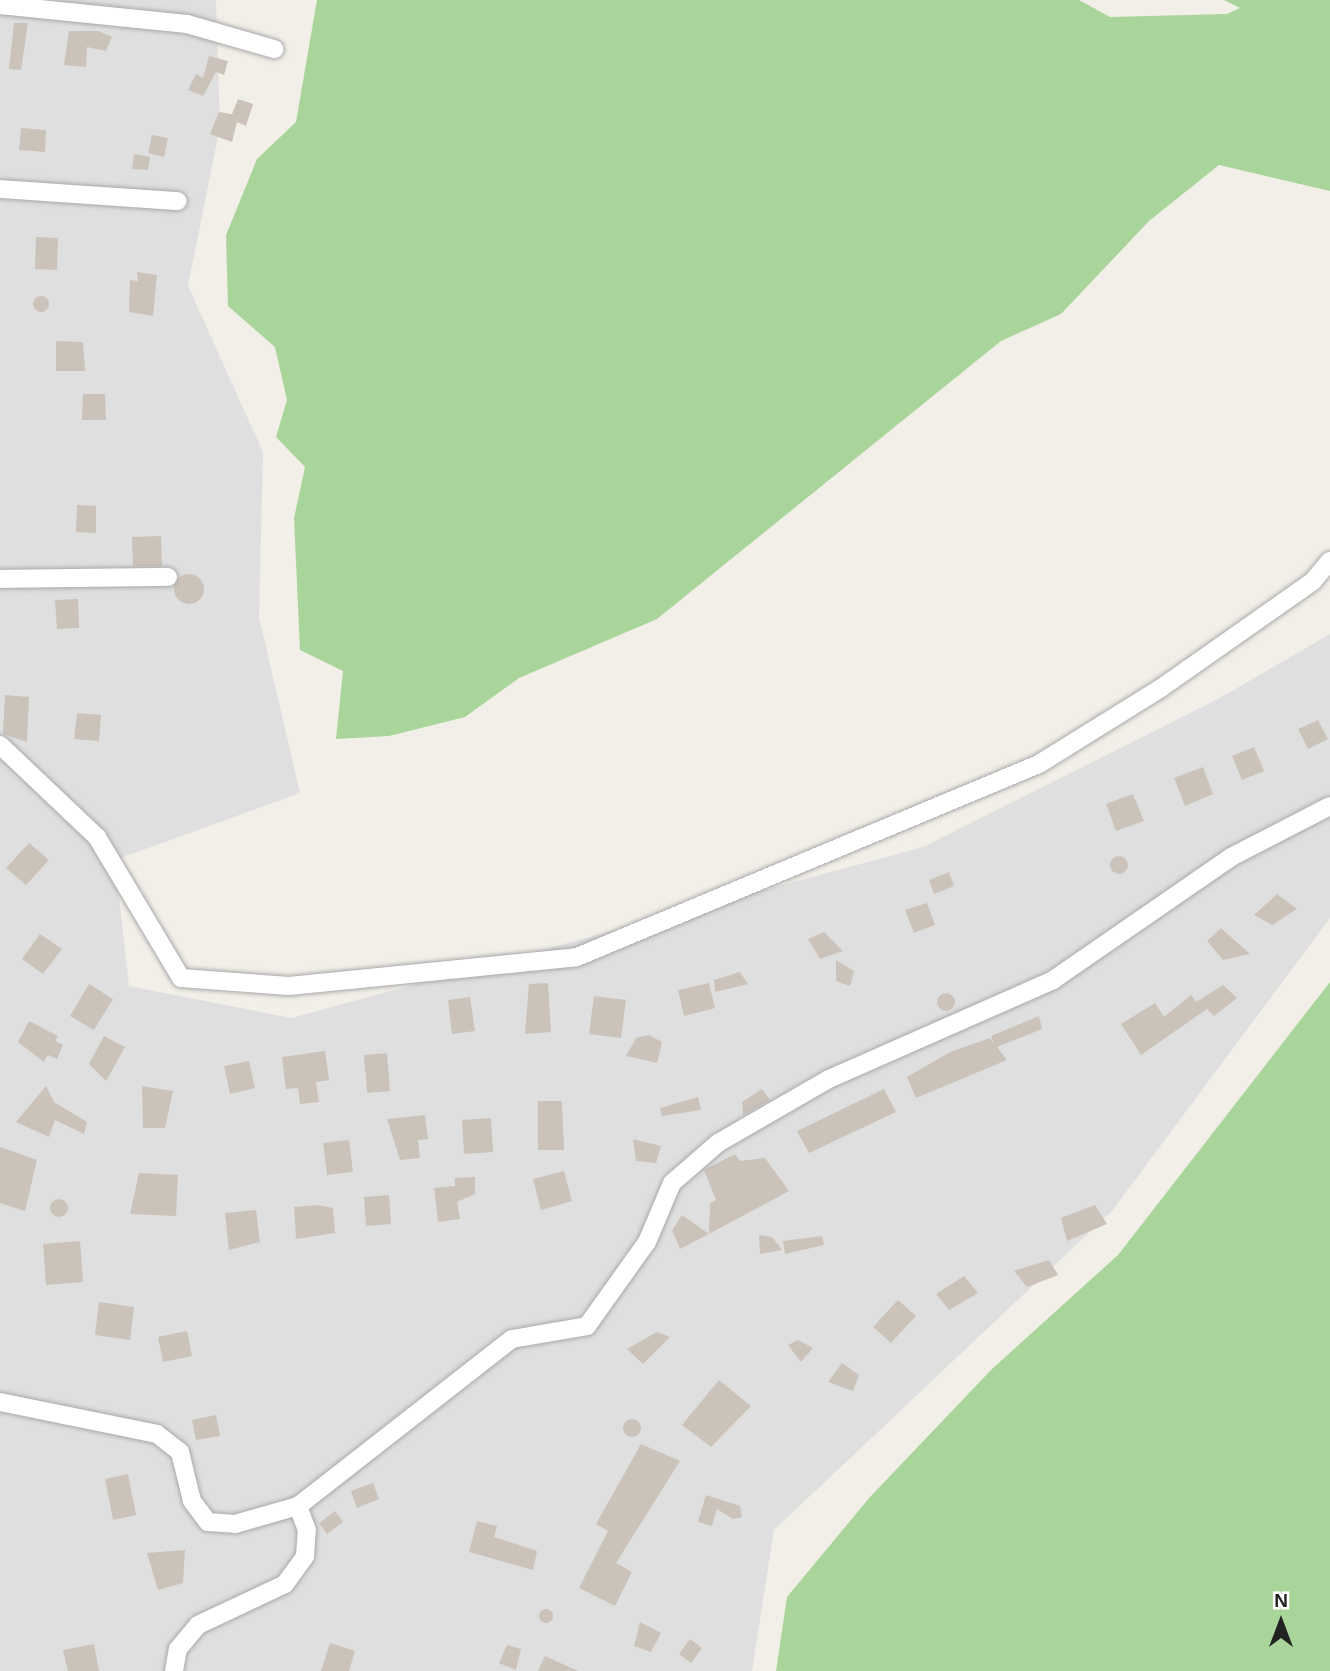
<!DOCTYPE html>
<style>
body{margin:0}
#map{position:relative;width:1330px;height:1671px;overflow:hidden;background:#f2efe8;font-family:Helvetica,sans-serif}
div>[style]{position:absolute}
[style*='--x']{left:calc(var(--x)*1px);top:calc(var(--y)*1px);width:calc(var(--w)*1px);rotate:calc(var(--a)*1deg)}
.residential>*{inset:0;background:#e0dfdf}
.forest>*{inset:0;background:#a9d59a}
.building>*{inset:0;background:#cbc2ba}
.round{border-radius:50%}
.roads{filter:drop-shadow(0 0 2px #a9a9a9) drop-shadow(0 0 2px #a9a9a9)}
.minor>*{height:18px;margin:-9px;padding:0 9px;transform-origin:9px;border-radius:9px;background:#fff}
span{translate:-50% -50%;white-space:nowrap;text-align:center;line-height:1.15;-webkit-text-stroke:7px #fff;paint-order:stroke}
.north{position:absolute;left:1246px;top:1587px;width:70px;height:70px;-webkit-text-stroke:5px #fff;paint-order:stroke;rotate:0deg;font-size:19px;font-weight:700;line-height:28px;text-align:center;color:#222}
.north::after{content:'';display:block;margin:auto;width:24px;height:32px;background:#222;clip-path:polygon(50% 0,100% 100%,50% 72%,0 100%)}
</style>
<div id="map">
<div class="residential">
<div style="clip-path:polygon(0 0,216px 0,220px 126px,188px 286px,263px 452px,259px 617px,300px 793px,115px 860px,129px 986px,291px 1018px,923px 847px,1220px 698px,1330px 634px,1330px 918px,1112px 1211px,774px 1530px,752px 1671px,0 1671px)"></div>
</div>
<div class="forest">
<div style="clip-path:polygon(317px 0,1079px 0,1110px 17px,1227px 14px,1240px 8px,1224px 0,1330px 0,1330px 191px,1219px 165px,1149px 221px,1061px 314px,1001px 341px,657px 619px,519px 678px,465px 717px,389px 736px,336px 739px,343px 671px,300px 650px,294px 518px,305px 467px,276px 437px,287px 400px,275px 347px,228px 306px,226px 235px,257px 159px,296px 122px)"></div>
<div style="clip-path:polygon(1330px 982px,1330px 1671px,776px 1671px,787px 1597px,870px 1497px,992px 1369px,1118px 1255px)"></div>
</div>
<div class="building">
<div style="clip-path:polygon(14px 23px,28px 23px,21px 70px,9px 69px)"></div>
<div style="clip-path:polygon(69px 31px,98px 31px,112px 37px,106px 51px,87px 47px,86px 67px,64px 65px)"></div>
<div style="clip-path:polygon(209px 56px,228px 61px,224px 75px,216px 72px,203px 96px,188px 90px,196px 74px,203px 78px)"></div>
<div style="clip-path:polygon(238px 99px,253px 104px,246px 126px,237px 122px,232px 142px,210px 134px,219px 112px,232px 114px)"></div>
<div style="clip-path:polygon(21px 128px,46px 130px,45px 152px,19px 150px)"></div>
<div style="clip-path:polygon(152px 135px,168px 138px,164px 157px,148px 153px)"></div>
<div style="clip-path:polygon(134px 154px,150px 157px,148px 170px,132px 169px)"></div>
<div style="clip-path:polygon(36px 237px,58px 238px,57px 270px,35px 269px)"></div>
<div style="clip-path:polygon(137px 272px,157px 275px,153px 316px,129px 312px,130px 280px,138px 281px)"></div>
<div class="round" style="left:33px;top:296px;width:16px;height:16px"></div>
<div style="clip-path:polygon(56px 341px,83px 342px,85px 371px,56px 371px)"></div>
<div style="clip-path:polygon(83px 394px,105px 394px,106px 420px,82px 420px)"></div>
<div style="clip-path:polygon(77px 505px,96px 506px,96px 533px,76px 532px)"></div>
<div style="clip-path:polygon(161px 536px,162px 566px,133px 566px,132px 537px)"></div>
<div class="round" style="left:174px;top:574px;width:30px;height:30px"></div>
<div style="clip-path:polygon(78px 599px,79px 628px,57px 629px,55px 600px)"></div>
<div style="clip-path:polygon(5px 695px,29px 697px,27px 742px,3px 734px)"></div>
<div style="clip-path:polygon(77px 713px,101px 715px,99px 741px,74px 739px)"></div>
<div style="clip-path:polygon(1318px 720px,1328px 739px,1308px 749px,1298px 729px)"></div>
<div style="clip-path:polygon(1254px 747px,1264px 771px,1242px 780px,1232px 756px)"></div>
<div style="clip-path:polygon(1203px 767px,1213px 794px,1185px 806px,1174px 778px)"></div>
<div style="clip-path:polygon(1133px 794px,1144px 821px,1116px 831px,1106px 804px)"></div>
<div style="clip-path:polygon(29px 843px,49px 860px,26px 885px,6px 868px)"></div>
<div class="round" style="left:1110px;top:856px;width:18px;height:18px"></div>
<div style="clip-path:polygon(949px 872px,954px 886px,934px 894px,929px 880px)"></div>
<div style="clip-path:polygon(1277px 894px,1297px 909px,1272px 925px,1254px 915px)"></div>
<div style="clip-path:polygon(927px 903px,935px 925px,914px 933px,905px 910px)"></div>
<div style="clip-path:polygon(1221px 928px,1250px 954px,1223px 960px,1207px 941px)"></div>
<div style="clip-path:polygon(824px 932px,843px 951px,820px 959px,808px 939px)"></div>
<div style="clip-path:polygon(40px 934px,62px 949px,43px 974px,22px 959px)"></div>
<div style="clip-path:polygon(836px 960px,854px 971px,850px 986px,836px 981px)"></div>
<div style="clip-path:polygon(740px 972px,748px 984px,715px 992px,714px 980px)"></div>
<div style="clip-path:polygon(548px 983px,551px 1032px,525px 1034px,529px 984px)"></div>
<div style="clip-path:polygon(709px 983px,715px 1008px,684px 1016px,678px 990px)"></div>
<div style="clip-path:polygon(89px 984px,113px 999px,94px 1030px,70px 1016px)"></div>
<div style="clip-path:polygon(1223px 985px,1237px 998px,1214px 1016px,1207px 1009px,1141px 1055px,1121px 1024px,1155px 1003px,1164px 1017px,1191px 995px,1196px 1002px)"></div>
<div class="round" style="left:937px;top:993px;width:18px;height:18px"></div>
<div style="clip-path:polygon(594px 996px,626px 1000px,621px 1038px,589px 1034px)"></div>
<div style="clip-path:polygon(470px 997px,475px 1031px,452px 1034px,448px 1000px)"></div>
<div style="clip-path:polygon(1039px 1016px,1042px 1029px,997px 1047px,1007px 1060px,916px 1098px,907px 1077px,950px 1052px,990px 1038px,994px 1044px,991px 1036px)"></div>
<div style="clip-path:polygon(29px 1021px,58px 1036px,55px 1041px,63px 1045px,57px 1059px,48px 1055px,44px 1062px,18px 1042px)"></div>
<div style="clip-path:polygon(649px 1035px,662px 1042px,657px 1063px,626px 1056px,636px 1038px)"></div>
<div style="clip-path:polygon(104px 1036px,125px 1047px,106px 1081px,89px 1064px)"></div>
<div style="clip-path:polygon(325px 1051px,329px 1080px,316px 1082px,319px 1102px,300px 1104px,298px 1088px,286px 1089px,282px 1057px)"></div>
<div style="clip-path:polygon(387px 1053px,390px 1091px,367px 1093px,364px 1055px)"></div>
<div style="clip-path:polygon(249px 1061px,255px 1088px,230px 1094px,224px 1066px)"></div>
<div style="clip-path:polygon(46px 1086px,54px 1102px,87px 1122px,84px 1134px,55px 1120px,49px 1137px,16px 1122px)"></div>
<div style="clip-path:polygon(142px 1086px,173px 1091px,165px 1128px,143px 1128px)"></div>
<div style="clip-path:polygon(762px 1089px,770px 1100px,743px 1115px,742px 1102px)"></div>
<div style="clip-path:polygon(884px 1089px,896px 1112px,809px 1153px,797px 1131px)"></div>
<div style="clip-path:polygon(698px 1097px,701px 1110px,662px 1116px,660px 1108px)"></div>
<div style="clip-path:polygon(538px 1101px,562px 1101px,564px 1150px,538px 1150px)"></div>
<div style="clip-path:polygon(425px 1115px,428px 1139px,418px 1140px,420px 1158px,400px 1160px,387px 1119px)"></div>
<div style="clip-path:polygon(491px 1118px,493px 1152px,464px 1154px,462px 1120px)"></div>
<div style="clip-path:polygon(633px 1139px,661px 1146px,656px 1163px,636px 1161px)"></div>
<div style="clip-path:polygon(349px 1140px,353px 1172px,327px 1175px,323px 1143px)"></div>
<div style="clip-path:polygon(0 1147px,37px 1160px,25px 1211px,0 1203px)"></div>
<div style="clip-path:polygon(735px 1154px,740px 1161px,765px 1158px,789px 1191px,709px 1234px,710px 1203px,716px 1200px,704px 1170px)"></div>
<div style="clip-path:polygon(564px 1171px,572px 1201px,541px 1210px,533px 1179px)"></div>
<div style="clip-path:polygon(139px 1173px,178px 1175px,176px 1216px,130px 1214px)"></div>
<div style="clip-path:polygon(475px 1177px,475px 1194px,457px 1202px,460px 1219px,438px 1222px,434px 1188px,455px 1186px,455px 1178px)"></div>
<div style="clip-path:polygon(389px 1195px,391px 1224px,366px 1226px,364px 1197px)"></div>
<div class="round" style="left:50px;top:1199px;width:18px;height:18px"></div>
<div style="clip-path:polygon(318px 1205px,333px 1208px,335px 1233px,296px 1239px,294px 1207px)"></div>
<div style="clip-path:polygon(1095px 1205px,1107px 1224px,1067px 1241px,1061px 1218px)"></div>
<div style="clip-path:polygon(256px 1210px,260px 1242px,229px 1250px,225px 1213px)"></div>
<div style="clip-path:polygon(682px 1215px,709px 1234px,680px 1249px,672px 1230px)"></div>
<div style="clip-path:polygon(759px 1235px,772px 1237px,782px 1250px,760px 1254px)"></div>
<div style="clip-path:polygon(822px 1236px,824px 1245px,785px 1254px,783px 1241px)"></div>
<div style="clip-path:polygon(80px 1241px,83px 1282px,46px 1285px,43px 1244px)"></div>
<div style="clip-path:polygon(1049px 1260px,1058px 1275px,1027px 1287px,1014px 1271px)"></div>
<div style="clip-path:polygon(964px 1276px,978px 1293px,949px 1310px,936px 1294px)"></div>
<div style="clip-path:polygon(898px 1300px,916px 1316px,891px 1343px,873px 1327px)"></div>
<div style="clip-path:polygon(99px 1302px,134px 1307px,130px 1340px,95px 1335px)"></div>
<div style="clip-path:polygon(187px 1331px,192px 1356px,163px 1362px,158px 1337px)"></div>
<div style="clip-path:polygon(657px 1332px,670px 1337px,643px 1364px,627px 1349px)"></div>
<div style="clip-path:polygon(798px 1340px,813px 1348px,801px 1362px,788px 1345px)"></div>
<div style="clip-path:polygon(842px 1363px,859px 1375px,853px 1391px,828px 1382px)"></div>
<div style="clip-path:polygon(719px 1380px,751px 1406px,711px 1447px,682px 1425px)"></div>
<div style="clip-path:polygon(216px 1415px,220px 1436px,196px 1440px,192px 1420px)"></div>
<div class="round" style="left:623px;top:1419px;width:18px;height:18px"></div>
<div style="clip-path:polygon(641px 1444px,680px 1461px,616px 1563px,632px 1572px,615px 1606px,579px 1588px,608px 1531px,596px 1524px)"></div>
<div style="clip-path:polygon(128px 1474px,136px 1515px,113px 1520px,105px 1479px)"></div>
<div style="clip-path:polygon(373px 1483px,379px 1499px,357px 1508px,351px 1491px)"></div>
<div style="clip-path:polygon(706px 1495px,740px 1506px,742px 1517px,733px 1519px,717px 1509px,712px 1526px,698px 1522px)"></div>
<div style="clip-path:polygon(335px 1511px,343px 1522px,327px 1534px,319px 1523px)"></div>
<div style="clip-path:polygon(477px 1521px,497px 1526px,494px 1537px,537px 1551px,533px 1570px,469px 1552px)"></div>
<div style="clip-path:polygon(185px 1550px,183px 1583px,158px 1590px,147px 1553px)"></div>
<div class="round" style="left:539px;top:1609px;width:14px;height:14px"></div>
<div style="clip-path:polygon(640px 1622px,661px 1633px,651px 1652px,634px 1646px)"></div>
<div style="clip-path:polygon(690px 1639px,702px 1648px,691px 1663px,679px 1654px)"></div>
<div style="clip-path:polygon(330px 1643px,355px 1651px,349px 1671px,321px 1671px)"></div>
<div style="clip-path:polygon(94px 1644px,99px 1671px,68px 1671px,63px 1650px)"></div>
<div style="clip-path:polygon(507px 1645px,521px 1649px,516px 1670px,499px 1663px)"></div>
<div style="clip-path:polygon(545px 1656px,578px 1671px,538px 1671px)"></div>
</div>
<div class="roads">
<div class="minor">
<div style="--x:0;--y:5;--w:188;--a:5.8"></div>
<div style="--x:187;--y:24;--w:91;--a:16"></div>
<div style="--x:0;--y:189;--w:178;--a:3.9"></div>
<div style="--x:0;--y:579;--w:168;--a:-0.7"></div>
<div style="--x:0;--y:745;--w:134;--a:43.5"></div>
<div style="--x:97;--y:837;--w:164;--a:59.2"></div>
<div style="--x:181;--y:978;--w:108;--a:4.2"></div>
<div style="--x:289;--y:986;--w:289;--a:-5.7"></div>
<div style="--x:577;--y:957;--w:501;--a:-22.67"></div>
<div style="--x:1039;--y:764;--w:144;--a:-31.9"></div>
<div style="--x:1161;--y:688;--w:186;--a:-35.1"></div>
<div style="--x:1313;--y:581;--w:26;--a:-50"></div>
<div style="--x:0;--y:1402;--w:160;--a:11.5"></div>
<div style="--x:157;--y:1434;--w:29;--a:38"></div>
<div style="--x:180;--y:1452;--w:50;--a:76.2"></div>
<div style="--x:192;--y:1501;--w:26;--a:53"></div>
<div style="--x:208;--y:1522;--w:27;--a:4"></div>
<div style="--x:235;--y:1524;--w:66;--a:-15.9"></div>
<div style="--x:298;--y:1506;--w:271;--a:-38"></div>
<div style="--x:512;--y:1339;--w:76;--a:-9.8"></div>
<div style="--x:587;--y:1326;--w:103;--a:-54.5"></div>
<div style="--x:647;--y:1242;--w:64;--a:-67"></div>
<div style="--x:672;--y:1183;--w:61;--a:-41"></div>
<div style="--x:718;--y:1143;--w:128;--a:-30"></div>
<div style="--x:829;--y:1079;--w:245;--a:-23.8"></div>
<div style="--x:1053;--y:980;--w:216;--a:-34.6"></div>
<div style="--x:1231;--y:857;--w:111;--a:-27.3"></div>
<div style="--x:174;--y:1671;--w:22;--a:-80"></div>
<div style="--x:178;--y:1649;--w:31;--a:-50"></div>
<div style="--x:198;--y:1625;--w:96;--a:-25.2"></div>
<div style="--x:285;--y:1584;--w:34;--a:-54"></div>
<div style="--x:305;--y:1556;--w:26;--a:-86"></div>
<div style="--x:307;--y:1530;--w:26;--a:-111"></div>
</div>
</div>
<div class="north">N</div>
</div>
